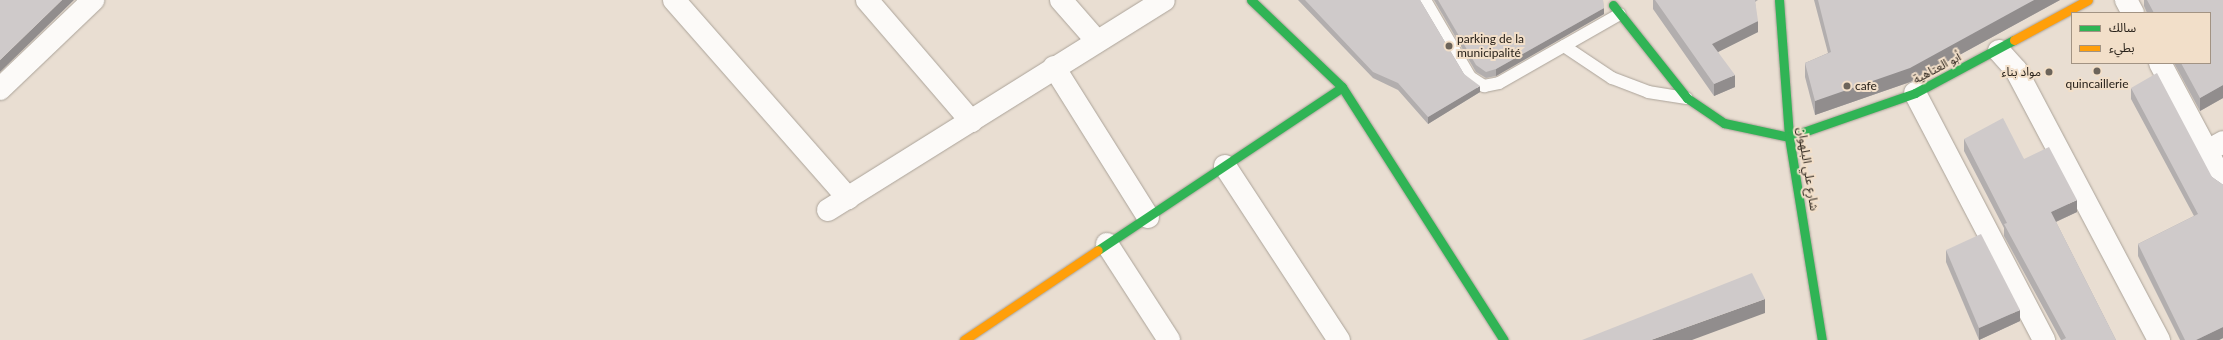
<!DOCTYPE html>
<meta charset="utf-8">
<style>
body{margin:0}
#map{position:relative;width:2223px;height:340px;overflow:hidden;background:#e9ded2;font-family:Lato,"Noto Sans Arabic",sans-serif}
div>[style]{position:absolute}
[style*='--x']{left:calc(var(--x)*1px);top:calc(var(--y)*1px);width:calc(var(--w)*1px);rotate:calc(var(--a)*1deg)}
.roads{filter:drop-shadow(0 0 1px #aba399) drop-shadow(0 0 1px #aba399)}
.lane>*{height:12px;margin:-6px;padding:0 6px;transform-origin:6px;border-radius:6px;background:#fcfaf8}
.street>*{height:22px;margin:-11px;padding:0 11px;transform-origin:11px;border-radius:11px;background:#fcfaf8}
.fast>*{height:9px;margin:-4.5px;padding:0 4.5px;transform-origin:4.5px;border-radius:4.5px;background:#30b455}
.slow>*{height:9px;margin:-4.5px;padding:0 4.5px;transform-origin:4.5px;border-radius:4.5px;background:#ff9f0a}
.wall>*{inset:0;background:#b2aeae}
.shaded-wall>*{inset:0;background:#918d8d}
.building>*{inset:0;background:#cfcaca}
.dots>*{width:11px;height:11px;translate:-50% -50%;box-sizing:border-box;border:2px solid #f2dfc9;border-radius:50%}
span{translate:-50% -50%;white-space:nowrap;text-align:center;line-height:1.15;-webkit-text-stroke:4px #f2dfc9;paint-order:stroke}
.poi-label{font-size:12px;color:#29221a}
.left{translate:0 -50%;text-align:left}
.right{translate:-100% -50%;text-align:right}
.street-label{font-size:12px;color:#29221a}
.legend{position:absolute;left:2071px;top:12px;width:140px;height:52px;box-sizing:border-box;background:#f2dfc9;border:1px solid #a29383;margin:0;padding:5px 7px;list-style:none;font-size:12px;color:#29221a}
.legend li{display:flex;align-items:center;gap:8px;height:20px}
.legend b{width:20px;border:1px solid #a29383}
</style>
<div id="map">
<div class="roads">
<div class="lane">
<div style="--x:1425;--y:0;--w:89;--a:59.7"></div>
<div style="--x:1470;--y:77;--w:17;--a:33"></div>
<div style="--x:1484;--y:86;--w:15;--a:-11"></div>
<div style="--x:1499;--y:83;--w:139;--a:-29.7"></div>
<div style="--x:1564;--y:46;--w:58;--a:33.7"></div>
<div style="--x:1612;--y:78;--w:39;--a:21"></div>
<div style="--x:1648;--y:92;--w:39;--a:9"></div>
</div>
<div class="street">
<div style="--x:674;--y:0;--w:264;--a:48.7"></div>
<div style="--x:867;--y:0;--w:160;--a:49.3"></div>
<div style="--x:1061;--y:0;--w:53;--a:48.8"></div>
<div style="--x:2126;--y:0;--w:15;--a:62"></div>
<div style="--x:1999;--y:51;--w:25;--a:48"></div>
<div style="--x:2016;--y:70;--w:306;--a:62.1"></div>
<div style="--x:2160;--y:63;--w:100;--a:61.9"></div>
<div style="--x:2207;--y:151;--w:18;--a:-29"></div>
<div style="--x:1054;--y:67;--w:177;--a:57.9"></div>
<div style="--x:0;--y:89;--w:129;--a:-43.7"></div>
<div style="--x:1915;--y:93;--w:279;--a:62.4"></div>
<div style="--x:2207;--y:151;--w:36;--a:63"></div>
<div style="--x:1225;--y:166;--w:208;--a:56.8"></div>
<div style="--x:828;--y:210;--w:396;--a:-32"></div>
<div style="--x:1107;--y:244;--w:114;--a:57.1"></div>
</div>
<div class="fast">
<div style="--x:1251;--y:0;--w:126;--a:43.7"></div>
<div style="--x:1342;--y:87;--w:300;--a:57.4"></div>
<div style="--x:1779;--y:0;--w:137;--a:85.8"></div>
<div style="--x:1789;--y:137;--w:206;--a:80.8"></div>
<div style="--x:1613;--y:5;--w:119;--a:51.5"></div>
<div style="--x:1687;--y:98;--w:45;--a:34"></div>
<div style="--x:1724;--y:123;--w:66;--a:12.2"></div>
<div style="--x:1789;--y:137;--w:133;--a:-19.2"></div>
<div style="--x:1915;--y:93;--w:112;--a:-28.2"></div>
<div style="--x:1098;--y:250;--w:293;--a:-33.7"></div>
</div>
<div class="slow">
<div style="--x:2014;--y:40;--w:84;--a:-28.4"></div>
<div style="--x:964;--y:340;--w:161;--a:-33.9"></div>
</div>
</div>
<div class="wall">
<div style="clip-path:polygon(1298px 0,1420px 0,1464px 74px,1480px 92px,1428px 124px,1398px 90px,1373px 78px)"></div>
<div style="clip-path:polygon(1434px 0,1603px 0,1604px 14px,1496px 76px,1486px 78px,1476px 72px)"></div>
<div style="clip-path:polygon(1653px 0,1758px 0,1755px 2px,1758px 32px,1718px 52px,1735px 87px,1714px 96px,1653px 9px)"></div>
<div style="clip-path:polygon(1814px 0,2060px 0,1910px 82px,1815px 115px,1805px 77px,1805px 63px,1828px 53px)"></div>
<div style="clip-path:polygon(2144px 0,2223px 0,2223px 98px,2200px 111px,2174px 63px,2210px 63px,2210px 13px,2147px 13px,2144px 6px)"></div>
<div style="clip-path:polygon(2131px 88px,2212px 177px,2222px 184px,2223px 184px,2223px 338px,2219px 340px,2180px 340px,2138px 256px,2138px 244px,2194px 216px,2131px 99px)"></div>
<div style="clip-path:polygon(1964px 139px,2024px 159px,2077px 212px,2056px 222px,2116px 340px,2061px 340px,2004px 236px,2004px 228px,1964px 151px)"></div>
<div style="clip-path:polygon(1946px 250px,2020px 321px,1979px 340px,1946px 262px)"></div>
</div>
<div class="shaded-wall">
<div style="clip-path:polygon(62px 0,74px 0,0 72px,0 60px)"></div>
<div style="clip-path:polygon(2034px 0,2060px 0,1910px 82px,1815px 115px,1815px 101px)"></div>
<div style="clip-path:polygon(1604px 8px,1604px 14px,1496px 76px,1496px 69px)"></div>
<div style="clip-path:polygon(1758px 21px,1758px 32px,1712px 55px,1712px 44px)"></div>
<div style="clip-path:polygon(1735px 75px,1735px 87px,1714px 96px,1714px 84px)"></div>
<div style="clip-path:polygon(2223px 85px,2223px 98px,2200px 111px,2200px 98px)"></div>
<div style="clip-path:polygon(1480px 86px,1480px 92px,1428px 124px,1428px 117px)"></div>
<div style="clip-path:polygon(2077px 200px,2077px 212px,2051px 224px,2051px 212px)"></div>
<div style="clip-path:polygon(1765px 299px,1765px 313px,1692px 340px,1651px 340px)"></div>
<div style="clip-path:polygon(2020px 310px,2020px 321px,1979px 340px,1979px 328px)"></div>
<div style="clip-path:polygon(2223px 327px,2223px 338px,2219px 340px,2196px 340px)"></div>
</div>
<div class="building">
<div style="clip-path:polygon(0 0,62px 0,0 60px)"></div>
<div style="clip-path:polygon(1305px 0,1420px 0,1464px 74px,1480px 86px,1428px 117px,1398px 83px,1373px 72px)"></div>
<div style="clip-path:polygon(1438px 0,1603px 0,1604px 8px,1496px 69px,1486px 72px,1476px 65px)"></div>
<div style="clip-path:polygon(1655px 0,1755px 0,1758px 21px,1712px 44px,1735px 75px,1714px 84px)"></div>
<div style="clip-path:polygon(1818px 0,2034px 0,1910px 68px,1815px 101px,1805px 63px,1831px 52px)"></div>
<div style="clip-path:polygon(2147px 0,2223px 0,2223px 85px,2200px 98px,2181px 63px,2210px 63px,2210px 13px,2154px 13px)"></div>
<div style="clip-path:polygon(2157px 73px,2212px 177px,2222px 184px,2223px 184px,2223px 327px,2196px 340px,2185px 340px,2138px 244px,2198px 214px,2131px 88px)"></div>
<div style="clip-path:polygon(2003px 118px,2024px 159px,2049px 147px,2077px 200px,2051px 212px,2116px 340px,2062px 340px,2066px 338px,2004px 224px,2007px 223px,1964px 139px)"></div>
<div style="clip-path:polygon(1981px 234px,2020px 310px,1979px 328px,1946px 250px)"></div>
<div style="clip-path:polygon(1752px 273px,1765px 299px,1651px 340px,1582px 340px)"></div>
</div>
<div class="dots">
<div style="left:1449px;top:46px;background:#6c645a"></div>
<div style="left:2097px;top:71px;background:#6c645a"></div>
<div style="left:2049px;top:72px;background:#6c645a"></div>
<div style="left:1847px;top:86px;background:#6c645a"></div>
</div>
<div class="poi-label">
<span class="left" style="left:1457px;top:46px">parking de la<br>municipalité</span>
<span class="right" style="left:2041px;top:72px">مواد بناء</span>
<span style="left:2097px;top:84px">quincaillerie</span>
<span class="left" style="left:1855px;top:86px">cafe</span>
</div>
<div class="street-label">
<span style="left:1937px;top:68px;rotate:-28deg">أبو العتاهية</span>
<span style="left:1808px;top:169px;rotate:81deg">شارع علي البلهوان</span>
</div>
<ul class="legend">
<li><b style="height:5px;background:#30b455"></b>سالك</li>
<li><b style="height:5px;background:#ff9f0a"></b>بطيء</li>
</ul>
</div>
